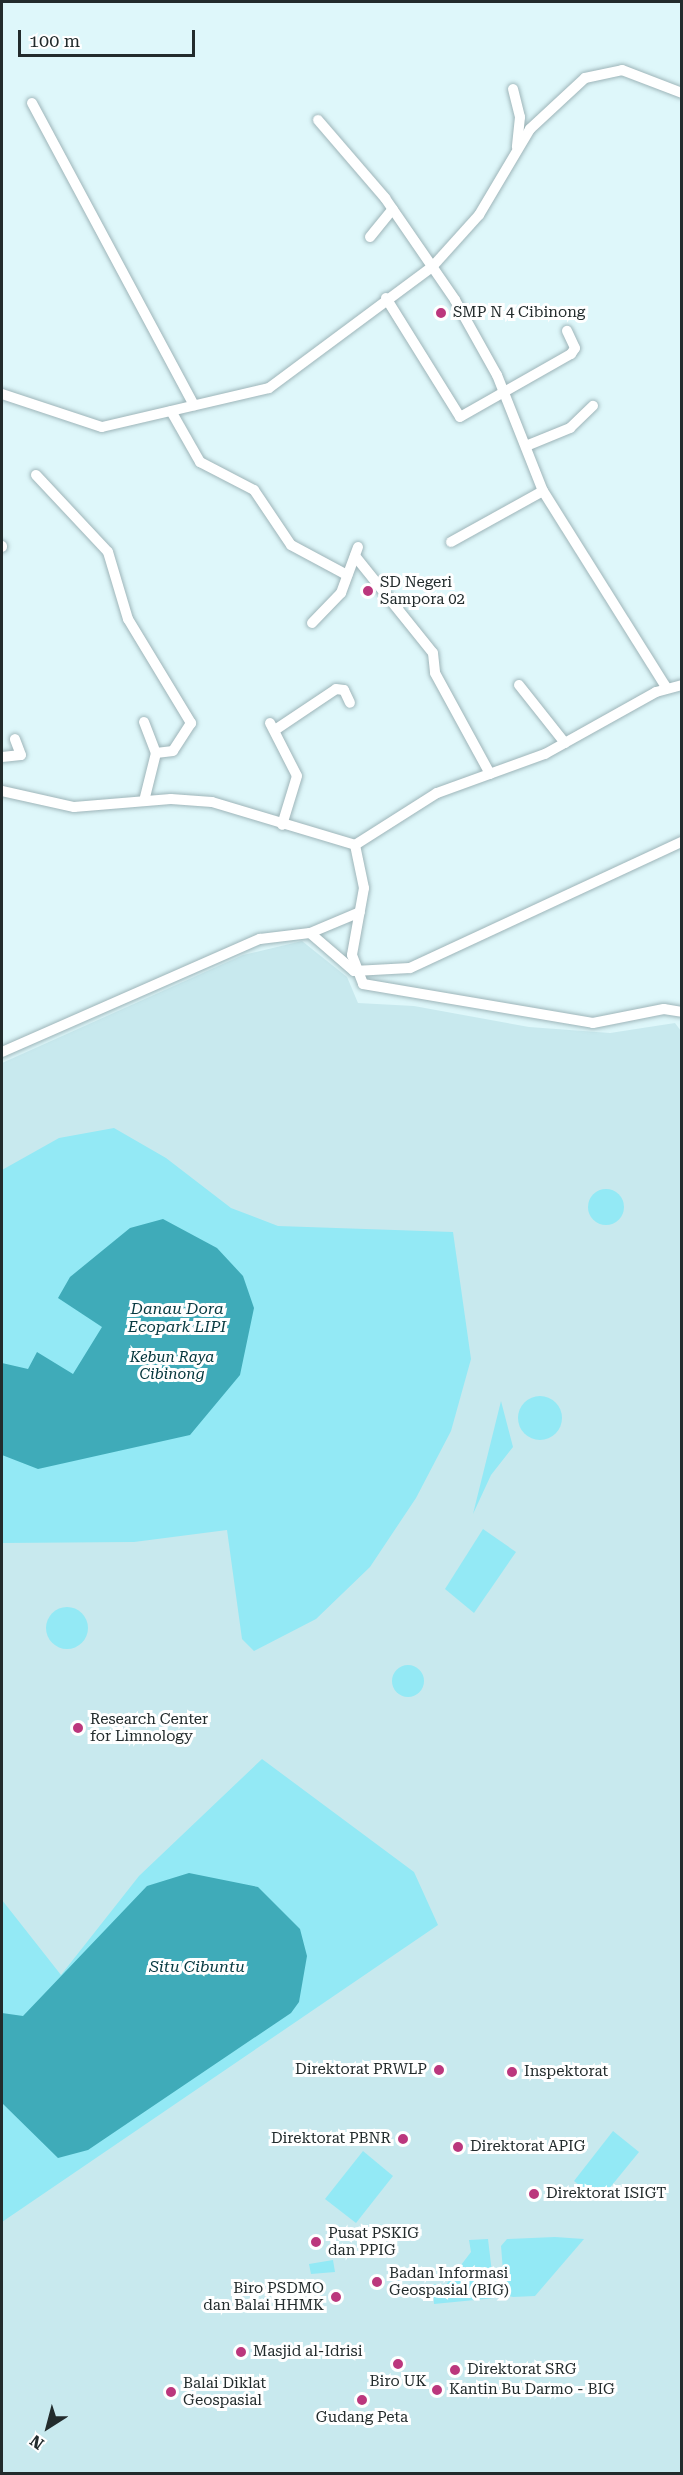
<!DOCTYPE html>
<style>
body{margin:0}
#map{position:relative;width:683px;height:2475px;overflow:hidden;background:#def7fa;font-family:"Roboto Serif",serif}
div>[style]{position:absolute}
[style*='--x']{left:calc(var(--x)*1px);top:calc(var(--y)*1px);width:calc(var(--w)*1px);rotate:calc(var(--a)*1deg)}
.built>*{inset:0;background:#c8e9ee}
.green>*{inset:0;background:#93e9f5}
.round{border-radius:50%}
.water>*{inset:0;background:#3fabb9}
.roads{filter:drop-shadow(0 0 2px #9eb5b9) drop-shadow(0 0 2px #9eb5b9)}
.minor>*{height:10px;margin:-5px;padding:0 5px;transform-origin:5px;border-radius:5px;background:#fff}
.dots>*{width:16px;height:16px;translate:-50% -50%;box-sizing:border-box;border:3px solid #fff;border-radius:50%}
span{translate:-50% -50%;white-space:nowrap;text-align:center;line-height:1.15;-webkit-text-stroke:6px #fff;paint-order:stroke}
.poi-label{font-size:15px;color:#222b2c}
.left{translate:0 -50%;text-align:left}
.right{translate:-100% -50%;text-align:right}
.park-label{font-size:15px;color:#003339;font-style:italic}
.water-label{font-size:16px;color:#063940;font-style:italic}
.frame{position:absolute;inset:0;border:3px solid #222b2c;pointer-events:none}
.north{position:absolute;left:18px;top:2397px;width:60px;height:60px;-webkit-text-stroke:4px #fff;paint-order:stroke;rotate:216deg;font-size:16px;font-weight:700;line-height:24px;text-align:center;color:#222b2c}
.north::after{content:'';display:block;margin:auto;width:21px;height:27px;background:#222b2c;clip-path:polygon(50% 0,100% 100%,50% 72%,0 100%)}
.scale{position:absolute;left:18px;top:30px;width:177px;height:27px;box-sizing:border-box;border:3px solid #222b2c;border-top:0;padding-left:8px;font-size:18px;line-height:21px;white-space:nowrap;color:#222b2c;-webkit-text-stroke:4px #fff;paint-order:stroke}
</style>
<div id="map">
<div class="built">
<div style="clip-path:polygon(302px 941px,347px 977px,358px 1003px,414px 1006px,529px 1027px,610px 1033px,675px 1023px,681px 1031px,681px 2473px,2px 2473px,2px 1063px,243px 955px)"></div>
</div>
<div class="green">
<div style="clip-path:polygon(114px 1128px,166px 1158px,231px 1208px,278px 1226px,453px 1232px,471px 1359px,451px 1431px,416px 1498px,370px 1567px,316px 1619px,254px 1651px,242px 1639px,227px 1530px,134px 1542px,2px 1543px,2px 1170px,59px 1138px)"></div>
<div class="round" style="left:588px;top:1189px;width:36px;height:36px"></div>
<div class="round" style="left:518px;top:1396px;width:44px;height:44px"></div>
<div style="clip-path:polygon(501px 1401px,513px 1447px,491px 1475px,473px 1514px)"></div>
<div style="clip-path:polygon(483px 1529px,516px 1552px,474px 1613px,445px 1589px)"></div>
<div class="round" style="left:46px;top:1607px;width:42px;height:42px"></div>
<div class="round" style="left:392px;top:1665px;width:32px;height:32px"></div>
<div style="clip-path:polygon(262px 1759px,414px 1872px,438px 1925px,2px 2222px,2px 1900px,61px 1975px,139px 1876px)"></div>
<div style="clip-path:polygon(613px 2131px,639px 2152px,599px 2201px,574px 2181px)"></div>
<div style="clip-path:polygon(363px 2151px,393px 2176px,356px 2223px,325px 2199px)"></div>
<div style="clip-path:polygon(488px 2239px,495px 2298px,434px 2304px,433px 2284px,445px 2286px,471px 2252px,469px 2240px)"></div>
<div style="clip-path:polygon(507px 2239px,555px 2237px,584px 2239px,535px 2296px,513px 2297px,505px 2295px,501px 2246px)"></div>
<div style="clip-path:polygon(333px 2260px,335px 2272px,311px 2274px,309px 2264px)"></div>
</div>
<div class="water">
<div style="clip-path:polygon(163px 1219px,217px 1248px,243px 1276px,254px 1308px,240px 1375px,190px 1435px,38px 1469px,2px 1455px,2px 1363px,28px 1369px,37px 1352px,73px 1374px,102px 1327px,58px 1298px,70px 1277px,130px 1228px)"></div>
<div style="clip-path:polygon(189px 1873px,258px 1887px,300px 1929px,307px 1956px,299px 2002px,291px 2013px,88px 2150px,58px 2158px,2px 2103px,2px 2013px,23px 2016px,147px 1886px)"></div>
</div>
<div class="roads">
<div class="minor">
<div style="--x:513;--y:89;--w:29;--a:76"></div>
<div style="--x:520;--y:117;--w:30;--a:96"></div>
<div style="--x:32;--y:103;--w:343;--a:61.8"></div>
<div style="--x:318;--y:120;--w:103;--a:49.3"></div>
<div style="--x:385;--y:198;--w:124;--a:55.5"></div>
<div style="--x:455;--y:300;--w:86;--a:60.8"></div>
<div style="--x:497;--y:375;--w:125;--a:68.4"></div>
<div style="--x:543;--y:491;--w:231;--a:57.9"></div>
<div style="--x:370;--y:237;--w:36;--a:-51"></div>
<div style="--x:386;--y:298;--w:140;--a:58.1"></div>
<div style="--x:460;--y:417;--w:128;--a:-29.6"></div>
<div style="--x:571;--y:354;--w:7;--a:-56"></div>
<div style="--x:575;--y:348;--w:19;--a:-115"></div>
<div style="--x:2;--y:394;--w:105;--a:18.3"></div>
<div style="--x:102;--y:427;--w:171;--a:-13.1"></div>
<div style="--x:269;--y:388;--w:204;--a:-36.6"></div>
<div style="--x:433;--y:266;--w:69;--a:-48"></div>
<div style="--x:479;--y:215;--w:100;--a:-59.3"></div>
<div style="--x:530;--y:129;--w:75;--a:-42.8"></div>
<div style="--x:585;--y:78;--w:38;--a:-12"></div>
<div style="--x:622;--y:70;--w:64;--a:21"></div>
<div style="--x:171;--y:411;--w:59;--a:60.4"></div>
<div style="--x:200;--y:462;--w:61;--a:27.4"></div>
<div style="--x:254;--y:490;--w:66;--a:56.1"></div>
<div style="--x:291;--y:545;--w:64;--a:28.2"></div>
<div style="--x:526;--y:446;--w:48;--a:-22.2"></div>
<div style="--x:570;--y:428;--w:32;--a:-44"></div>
<div style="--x:36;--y:475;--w:105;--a:46.9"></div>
<div style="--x:108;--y:552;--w:70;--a:73.4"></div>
<div style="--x:128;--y:619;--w:122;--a:58.8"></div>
<div style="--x:191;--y:723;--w:33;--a:123"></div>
<div style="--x:173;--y:751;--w:17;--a:173"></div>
<div style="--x:451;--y:542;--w:105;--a:-29"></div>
<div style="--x:2;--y:546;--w:1;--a:90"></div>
<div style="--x:355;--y:556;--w:124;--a:51.2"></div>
<div style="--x:433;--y:653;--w:20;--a:84"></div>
<div style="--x:435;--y:673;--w:115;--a:61.4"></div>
<div style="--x:312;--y:623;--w:42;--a:-46"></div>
<div style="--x:341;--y:593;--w:49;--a:-69.7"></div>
<div style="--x:519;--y:685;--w:74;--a:51.6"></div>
<div style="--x:144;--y:722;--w:33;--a:69"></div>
<div style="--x:156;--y:753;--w:49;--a:104"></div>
<div style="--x:270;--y:723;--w:59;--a:63"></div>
<div style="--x:297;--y:776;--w:51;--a:107"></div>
<div style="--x:275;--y:730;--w:73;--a:-33.9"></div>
<div style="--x:336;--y:689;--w:8;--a:7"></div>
<div style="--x:344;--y:690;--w:14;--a:65"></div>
<div style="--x:2;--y:757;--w:19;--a:-6"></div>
<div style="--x:21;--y:755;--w:17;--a:-111"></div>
<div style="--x:2;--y:791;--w:74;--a:12.5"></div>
<div style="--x:74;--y:807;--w:97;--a:-4.7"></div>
<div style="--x:171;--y:799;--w:41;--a:4.2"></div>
<div style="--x:212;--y:802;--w:149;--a:16.7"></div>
<div style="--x:355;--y:845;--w:97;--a:-32.4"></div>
<div style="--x:437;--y:793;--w:115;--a:-19.9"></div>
<div style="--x:545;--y:754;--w:127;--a:-29.2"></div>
<div style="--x:656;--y:692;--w:27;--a:-15"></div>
<div style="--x:355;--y:845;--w:44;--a:78.2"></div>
<div style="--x:364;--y:888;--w:68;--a:100.2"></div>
<div style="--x:352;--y:955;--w:31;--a:69"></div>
<div style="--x:363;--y:984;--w:233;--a:9.6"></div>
<div style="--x:593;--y:1023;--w:72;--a:-11.2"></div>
<div style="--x:664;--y:1009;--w:18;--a:9"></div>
<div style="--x:310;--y:933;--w:54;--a:-22.8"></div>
<div style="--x:2;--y:1052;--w:282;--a:-23.7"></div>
<div style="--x:260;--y:939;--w:50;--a:-6.8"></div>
<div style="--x:310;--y:933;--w:58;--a:40.8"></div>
<div style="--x:354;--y:971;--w:56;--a:-3.1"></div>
<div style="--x:410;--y:968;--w:300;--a:-24.9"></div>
</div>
</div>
<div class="dots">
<div style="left:441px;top:313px;background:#bb377d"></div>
<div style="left:368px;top:591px;background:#bb377d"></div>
<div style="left:78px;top:1728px;background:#bb377d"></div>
<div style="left:439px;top:2070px;background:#bb377d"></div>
<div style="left:512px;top:2072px;background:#bb377d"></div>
<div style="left:403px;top:2139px;background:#bb377d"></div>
<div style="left:458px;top:2147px;background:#bb377d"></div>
<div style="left:534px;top:2194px;background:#bb377d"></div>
<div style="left:316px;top:2242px;background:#bb377d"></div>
<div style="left:377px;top:2282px;background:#bb377d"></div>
<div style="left:336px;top:2297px;background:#bb377d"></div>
<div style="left:241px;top:2352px;background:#bb377d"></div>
<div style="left:398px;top:2364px;background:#bb377d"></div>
<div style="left:455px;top:2370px;background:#bb377d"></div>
<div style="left:437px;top:2390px;background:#bb377d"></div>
<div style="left:171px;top:2392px;background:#bb377d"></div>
<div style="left:362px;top:2400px;background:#bb377d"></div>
</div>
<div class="poi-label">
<span class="left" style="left:453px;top:313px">SMP N 4 Cibinong</span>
<span class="left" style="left:380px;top:591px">SD Negeri<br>Sampora 02</span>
<span class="left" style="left:90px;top:1728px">Research Center<br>for Limnology</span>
<span class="right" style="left:427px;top:2070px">Direktorat PRWLP</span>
<span class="left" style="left:524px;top:2072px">Inspektorat</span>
<span class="right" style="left:391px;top:2139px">Direktorat PBNR</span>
<span class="left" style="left:470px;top:2147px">Direktorat APIG</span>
<span class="left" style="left:546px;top:2194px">Direktorat ISIGT</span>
<span class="left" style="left:328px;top:2242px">Pusat PSKIG<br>dan PPIG</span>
<span class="left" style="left:389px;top:2282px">Badan Informasi<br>Geospasial (BIG)</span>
<span class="right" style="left:324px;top:2297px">Biro PSDMO<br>dan Balai HHMK</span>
<span class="left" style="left:253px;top:2352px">Masjid al-Idrisi</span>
<span class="left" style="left:467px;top:2370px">Direktorat SRG</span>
<span style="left:398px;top:2382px">Biro UK</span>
<span class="left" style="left:183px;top:2392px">Balai Diklat<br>Geospasial</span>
<span class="left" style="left:449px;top:2390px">Kantin Bu Darmo - BIG</span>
<span style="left:362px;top:2418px">Gudang Peta</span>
</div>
<div class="park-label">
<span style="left:172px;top:1366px">Kebun Raya<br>Cibinong</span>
</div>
<div class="water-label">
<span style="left:177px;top:1318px">Danau Dora<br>Ecopark LIPI</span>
<span style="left:197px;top:1967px">Situ Cibuntu</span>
</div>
<div class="frame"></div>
<div class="north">N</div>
<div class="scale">100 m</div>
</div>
